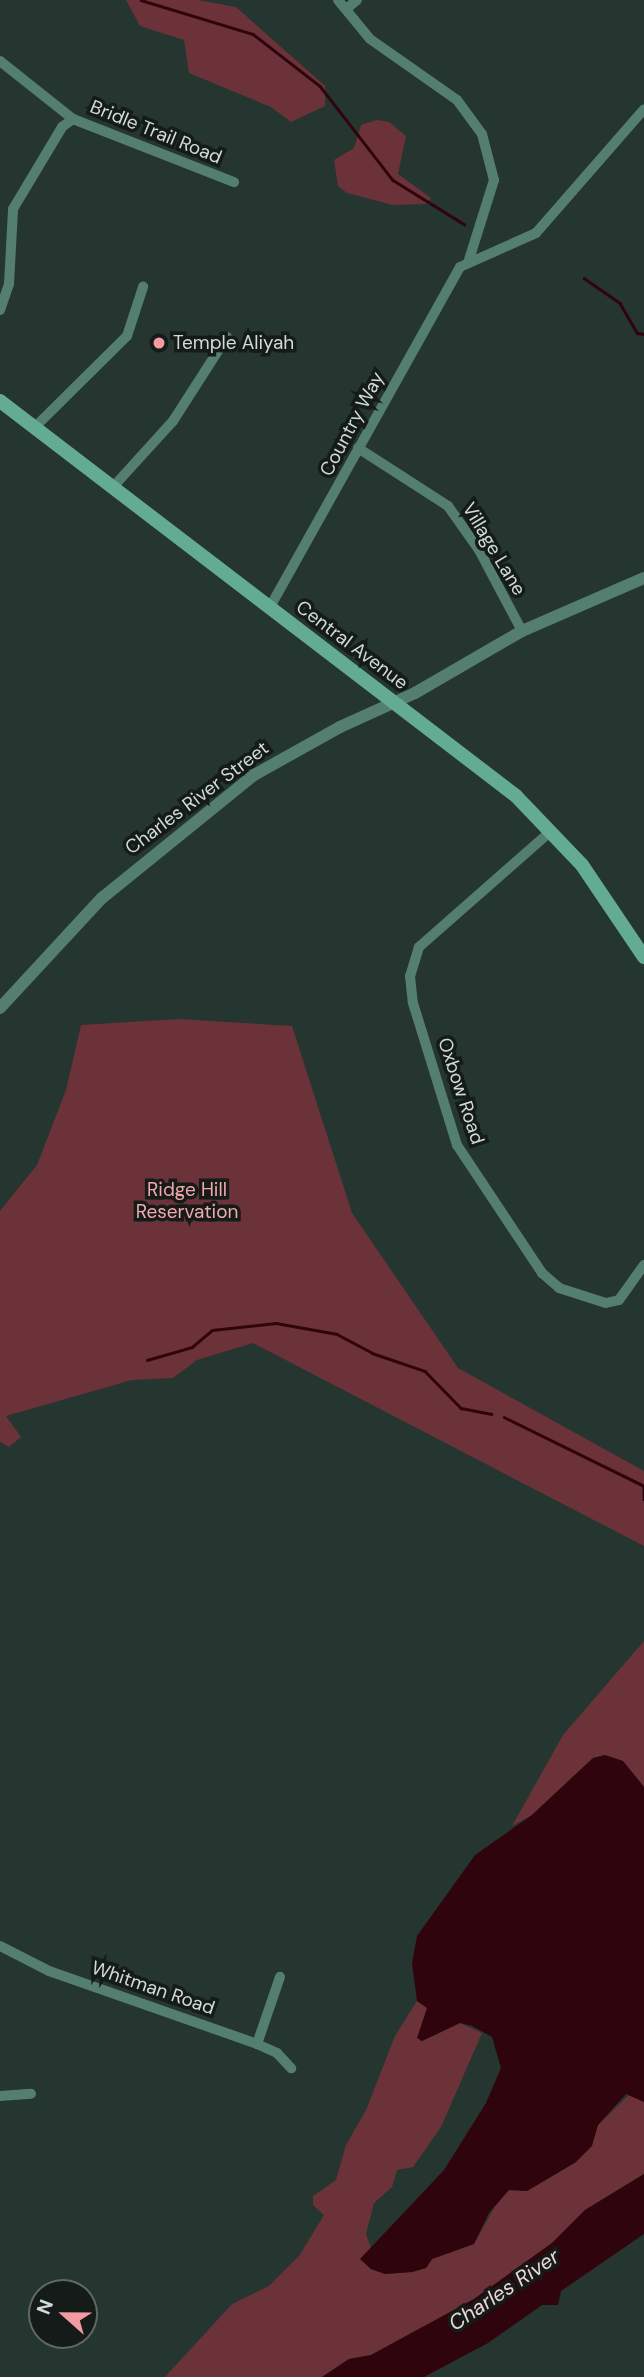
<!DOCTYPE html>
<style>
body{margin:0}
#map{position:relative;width:644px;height:2377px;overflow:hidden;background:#25352f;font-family:"DM Sans",sans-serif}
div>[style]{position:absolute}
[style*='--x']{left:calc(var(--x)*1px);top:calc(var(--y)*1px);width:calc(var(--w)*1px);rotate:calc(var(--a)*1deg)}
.green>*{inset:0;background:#6b3339}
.water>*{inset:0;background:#30040c}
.stream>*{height:2.5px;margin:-1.25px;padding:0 1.25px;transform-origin:1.25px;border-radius:1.25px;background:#30040c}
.minor>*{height:10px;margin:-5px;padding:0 5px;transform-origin:5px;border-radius:5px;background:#547f70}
.tertiary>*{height:12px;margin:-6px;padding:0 6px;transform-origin:6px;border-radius:6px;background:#547f70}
.secondary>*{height:14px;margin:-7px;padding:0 7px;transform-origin:7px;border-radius:7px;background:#64ab93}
.dots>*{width:19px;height:19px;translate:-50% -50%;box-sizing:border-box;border:4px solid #141b18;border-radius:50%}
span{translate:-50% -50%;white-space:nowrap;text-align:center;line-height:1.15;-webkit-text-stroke:7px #141b18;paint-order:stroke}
.street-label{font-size:19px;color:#d1dbd6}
.poi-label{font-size:19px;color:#d1dbd6}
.left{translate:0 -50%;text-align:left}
.park-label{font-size:19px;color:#f4a8ad}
.water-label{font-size:21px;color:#f0d5d6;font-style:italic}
.north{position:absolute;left:28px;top:2279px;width:70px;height:70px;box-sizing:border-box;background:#141b18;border:2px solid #606864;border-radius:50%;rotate:291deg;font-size:19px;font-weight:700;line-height:28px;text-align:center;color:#d1dbd6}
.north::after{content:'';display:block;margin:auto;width:24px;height:32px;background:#f49aa1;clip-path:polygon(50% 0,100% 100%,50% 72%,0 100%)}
</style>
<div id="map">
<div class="green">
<div style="clip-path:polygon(126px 0,198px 0,236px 7px,325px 86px,325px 106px,291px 122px,271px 107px,189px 73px,184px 40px,140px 26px)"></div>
<div style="clip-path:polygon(377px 120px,389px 122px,406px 136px,398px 174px,431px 198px,426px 204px,393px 205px,347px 193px,338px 186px,334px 160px,354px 148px,361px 125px)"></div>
<div style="clip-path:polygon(179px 1019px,292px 1026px,352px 1213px,458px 1368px,644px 1471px,644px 1546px,253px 1343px,197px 1360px,173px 1378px,132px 1380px,6px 1416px,21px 1437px,9px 1447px,0 1442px,0 1211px,37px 1165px,66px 1090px,81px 1025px)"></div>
<div style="clip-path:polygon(644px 1641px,644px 1787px,623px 1761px,605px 1755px,593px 1758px,532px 1815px,512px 1826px,563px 1735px)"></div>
<div style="clip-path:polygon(417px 2001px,427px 2008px,420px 2042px,460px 2023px,482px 2033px,441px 2127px,413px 2167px,397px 2170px,392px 2187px,374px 2203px,366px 2234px,371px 2248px,360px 2259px,371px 2269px,385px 2274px,412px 2272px,426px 2268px,432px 2259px,474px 2244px,499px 2199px,509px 2190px,527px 2191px,576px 2162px,598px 2125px,631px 2093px,644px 2102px,644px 2174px,585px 2210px,552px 2243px,474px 2299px,371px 2355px,349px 2359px,322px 2377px,165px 2377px,232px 2304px,269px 2286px,299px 2256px,324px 2215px,313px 2205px,313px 2196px,336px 2180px,346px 2145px,366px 2110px,395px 2036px)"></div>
</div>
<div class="water">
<div style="clip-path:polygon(605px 1755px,623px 1761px,644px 1787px,644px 2102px,626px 2094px,598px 2125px,592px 2146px,576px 2162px,527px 2191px,509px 2190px,489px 2213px,474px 2244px,432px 2259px,426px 2268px,412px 2272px,385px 2274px,371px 2269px,360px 2259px,444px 2170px,486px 2103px,501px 2068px,492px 2037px,472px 2026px,460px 2023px,422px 2041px,417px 2038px,427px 2008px,417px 2001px,412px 1963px,417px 1936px,475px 1855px,532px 1815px,593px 1758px)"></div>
<div style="clip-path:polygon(644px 2174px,644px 2234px,561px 2291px,558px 2305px,542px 2305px,488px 2343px,424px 2377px,322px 2377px,349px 2359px,371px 2355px,474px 2299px,552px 2243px,585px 2210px)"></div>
</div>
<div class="stream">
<div style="--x:141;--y:0;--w:117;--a:16.9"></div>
<div style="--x:253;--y:34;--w:85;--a:37.8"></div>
<div style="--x:320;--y:86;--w:119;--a:52.2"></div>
<div style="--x:393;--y:180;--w:84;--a:31.8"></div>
<div style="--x:584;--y:278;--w:44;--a:34.8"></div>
<div style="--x:620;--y:303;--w:34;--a:60"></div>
<div style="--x:637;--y:333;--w:7;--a:8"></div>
<div style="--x:147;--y:1360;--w:47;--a:-16.1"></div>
<div style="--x:192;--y:1347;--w:26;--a:-40"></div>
<div style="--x:212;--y:1330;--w:64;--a:-6.2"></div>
<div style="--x:276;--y:1323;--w:62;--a:10.2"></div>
<div style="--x:337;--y:1334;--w:40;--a:28"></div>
<div style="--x:372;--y:1353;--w:56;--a:18.8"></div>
<div style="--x:425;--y:1371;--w:52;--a:45.8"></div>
<div style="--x:461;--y:1408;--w:31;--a:11"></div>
<div style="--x:504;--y:1417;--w:156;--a:26.2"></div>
<div style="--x:644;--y:1486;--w:13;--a:90"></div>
</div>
<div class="minor">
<div style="--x:338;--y:0;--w:50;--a:50.6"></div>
<div style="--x:370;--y:39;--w:106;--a:35"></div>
<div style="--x:457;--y:100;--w:42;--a:53.7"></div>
<div style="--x:482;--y:134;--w:48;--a:75.4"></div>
<div style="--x:494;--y:180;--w:84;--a:107.4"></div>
<div style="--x:346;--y:9;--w:14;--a:-39"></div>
<div style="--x:0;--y:61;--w:93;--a:38.5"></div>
<div style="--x:73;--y:119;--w:173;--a:21.4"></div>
<div style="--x:0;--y:310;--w:28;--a:-71"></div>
<div style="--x:9;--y:284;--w:75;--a:-86.9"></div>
<div style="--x:13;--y:209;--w:96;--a:-59.1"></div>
<div style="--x:62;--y:127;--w:14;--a:-36"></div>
<div style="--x:35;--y:427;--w:129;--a:-44.7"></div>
<div style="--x:127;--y:336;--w:52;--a:-71.9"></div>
<div style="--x:358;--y:448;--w:107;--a:32.8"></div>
<div style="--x:448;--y:506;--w:54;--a:54.8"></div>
<div style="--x:479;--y:550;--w:92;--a:62"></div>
<div style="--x:113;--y:487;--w:89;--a:-47.7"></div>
<div style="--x:173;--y:421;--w:100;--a:-57.3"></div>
<div style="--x:270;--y:607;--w:389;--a:-60.8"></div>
<div style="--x:460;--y:267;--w:83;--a:-24.1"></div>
<div style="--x:536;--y:233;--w:164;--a:-48.9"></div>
<div style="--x:551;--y:831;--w:176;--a:138.7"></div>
<div style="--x:419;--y:947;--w:30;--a:107"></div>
<div style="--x:410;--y:976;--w:27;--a:84"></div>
<div style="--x:413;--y:1003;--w:149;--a:72.8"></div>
<div style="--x:457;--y:1145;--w:154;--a:56.4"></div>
<div style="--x:542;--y:1273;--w:23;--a:41"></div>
<div style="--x:559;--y:1288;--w:49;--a:17.7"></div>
<div style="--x:606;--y:1303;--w:13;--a:-13"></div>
<div style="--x:619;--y:1300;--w:43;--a:-54.5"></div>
<div style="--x:0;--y:1946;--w:55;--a:27"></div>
<div style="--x:49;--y:1971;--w:220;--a:19.3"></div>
<div style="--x:257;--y:2044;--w:22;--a:24"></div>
<div style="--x:277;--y:2053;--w:21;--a:47"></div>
<div style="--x:257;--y:2044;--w:71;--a:-71.1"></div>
<div style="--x:0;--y:2096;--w:31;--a:-4"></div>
</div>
<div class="tertiary">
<div style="--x:0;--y:1008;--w:150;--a:-47.2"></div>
<div style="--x:102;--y:898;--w:196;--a:-39"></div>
<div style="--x:254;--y:775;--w:98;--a:-29.2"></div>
<div style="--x:340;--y:727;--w:82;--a:-24.4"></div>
<div style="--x:415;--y:693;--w:124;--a:-30.1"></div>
<div style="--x:522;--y:631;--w:133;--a:-23.5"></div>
</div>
<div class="secondary">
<div style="--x:0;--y:401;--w:650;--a:37.43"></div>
<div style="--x:516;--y:796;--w:95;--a:46.3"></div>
<div style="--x:582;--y:865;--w:111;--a:56"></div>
</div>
<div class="dots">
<div style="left:159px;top:343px;background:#f49aa1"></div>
</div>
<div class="street-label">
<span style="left:156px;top:132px;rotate:22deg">Bridle Trail Road</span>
<span style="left:352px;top:424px;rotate:-62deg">Country Way</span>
<span style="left:494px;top:549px;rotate:59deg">Village Lane</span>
<span style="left:352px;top:645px;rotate:37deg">Central Avenue</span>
<span style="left:197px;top:798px;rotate:-37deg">Charles River Street</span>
<span style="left:461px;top:1091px;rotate:72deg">Oxbow Road</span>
<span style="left:153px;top:1988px;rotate:19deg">Whitman Road</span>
</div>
<div class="poi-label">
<span class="left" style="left:173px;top:343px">Temple Aliyah</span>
</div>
<div class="park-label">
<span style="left:187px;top:1201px">Ridge Hill<br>Reservation</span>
</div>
<div class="water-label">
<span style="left:504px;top:2290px;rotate:-34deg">Charles River</span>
</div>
<div class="north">N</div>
</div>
